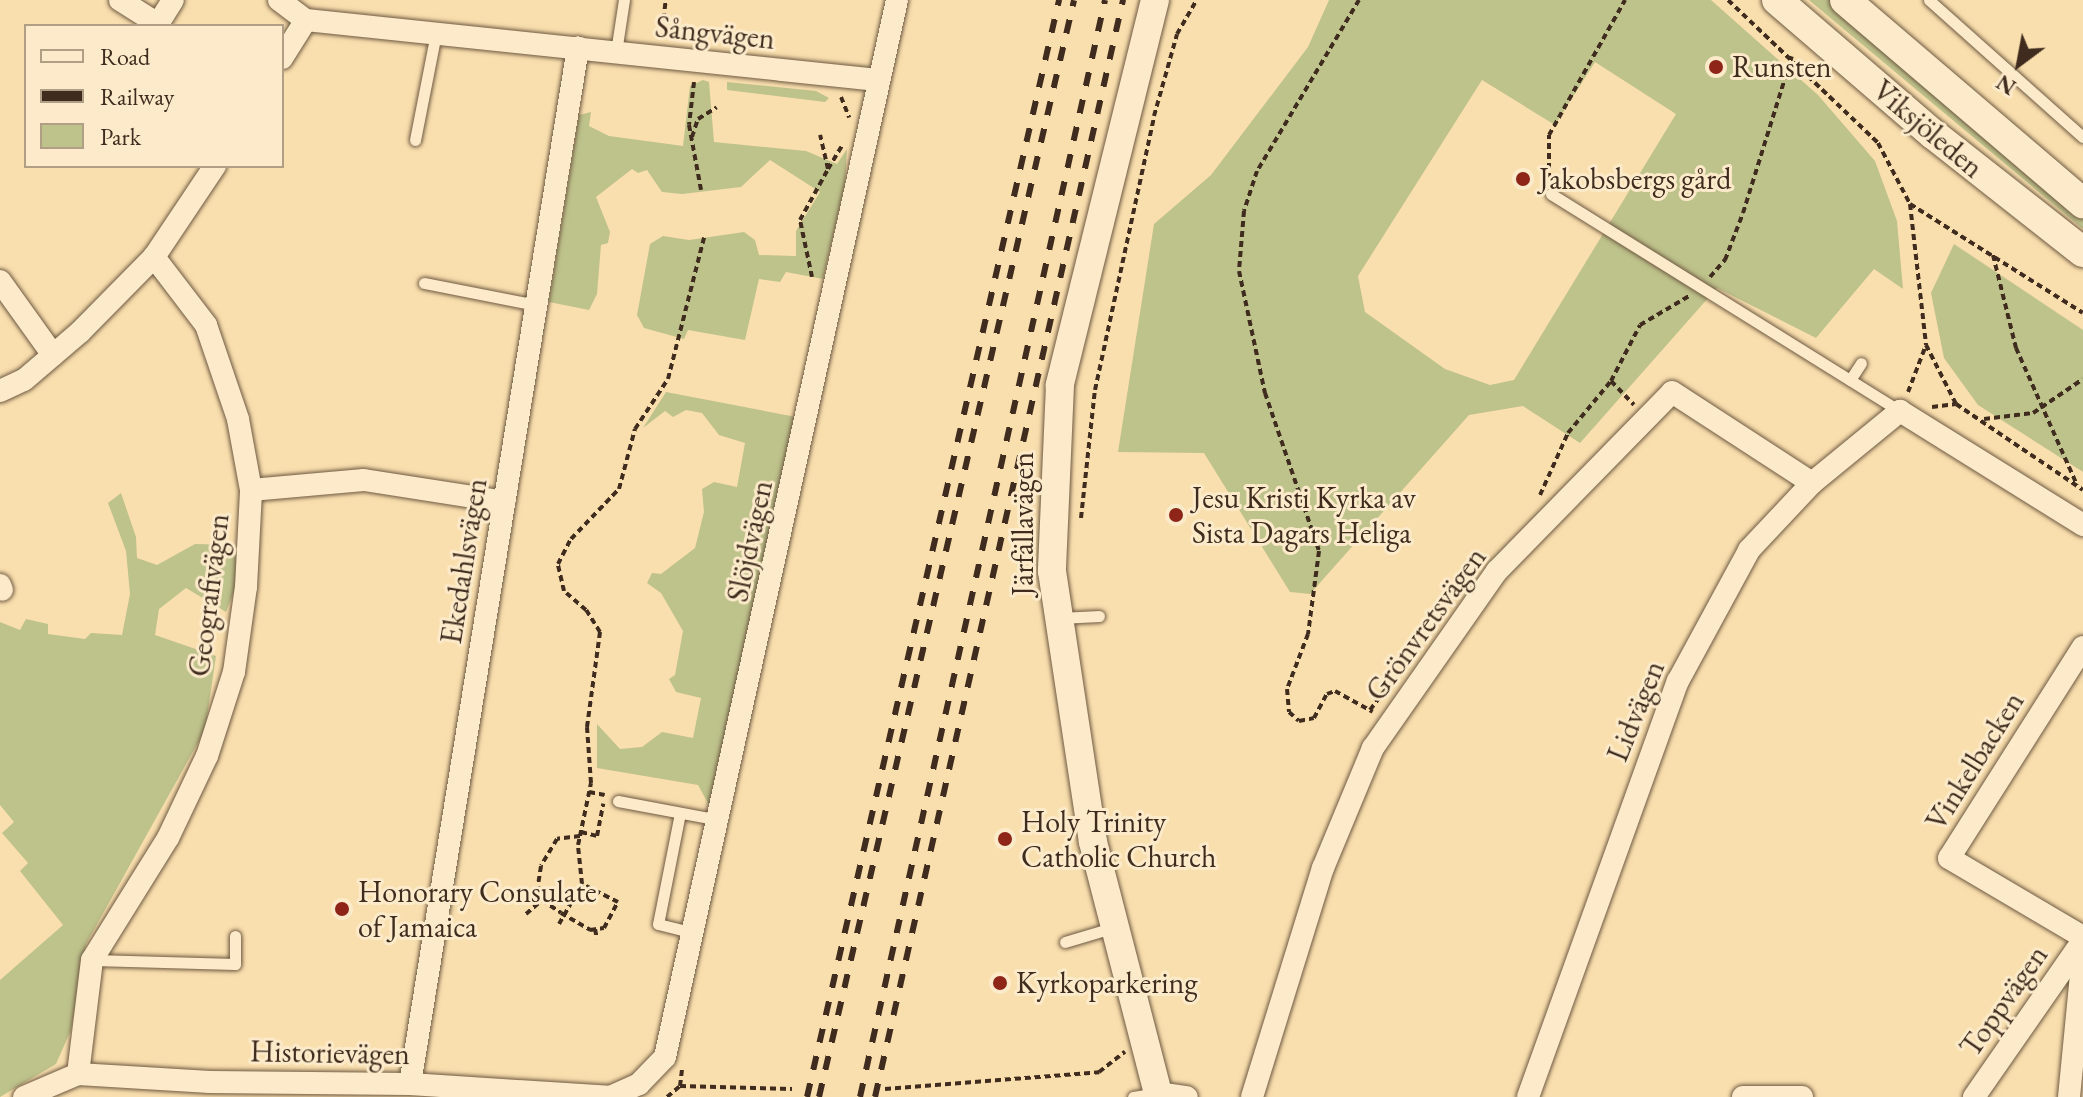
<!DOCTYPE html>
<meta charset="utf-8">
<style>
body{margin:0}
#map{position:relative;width:2083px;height:1097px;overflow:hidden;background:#fadfae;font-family:"EB Garamond",serif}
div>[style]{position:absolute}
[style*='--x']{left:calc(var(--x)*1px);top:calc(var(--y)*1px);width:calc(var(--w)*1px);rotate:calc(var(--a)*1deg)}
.green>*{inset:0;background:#bec28b}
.path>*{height:4px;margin-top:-2px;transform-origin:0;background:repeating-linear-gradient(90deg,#3f2c1e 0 6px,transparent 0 10px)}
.roads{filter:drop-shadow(0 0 2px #6e5942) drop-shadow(0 0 2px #6e5942)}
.service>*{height:11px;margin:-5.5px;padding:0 5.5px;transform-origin:5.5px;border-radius:5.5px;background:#fceaca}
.minor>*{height:22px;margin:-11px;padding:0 11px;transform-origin:11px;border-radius:11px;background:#fceaca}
.tertiary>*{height:28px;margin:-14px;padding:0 14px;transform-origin:14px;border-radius:14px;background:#fceaca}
.secondary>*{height:30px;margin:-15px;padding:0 15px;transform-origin:15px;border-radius:15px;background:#fceaca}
.rail>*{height:6px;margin-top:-3px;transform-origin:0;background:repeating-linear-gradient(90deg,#3f2c1e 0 14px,transparent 0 28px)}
.dots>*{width:22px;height:22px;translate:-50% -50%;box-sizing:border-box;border:4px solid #fceaca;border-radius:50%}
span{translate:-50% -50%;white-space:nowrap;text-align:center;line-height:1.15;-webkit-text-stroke:6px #fceaca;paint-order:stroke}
.street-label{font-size:30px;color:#3f2c1e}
.poi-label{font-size:30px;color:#3f2c1e}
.left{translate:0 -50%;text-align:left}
.legend{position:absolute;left:24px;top:24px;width:260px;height:144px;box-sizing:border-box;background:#fceaca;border:2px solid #b09e85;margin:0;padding:10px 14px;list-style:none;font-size:24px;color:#3f2c1e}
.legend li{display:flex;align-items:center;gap:16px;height:40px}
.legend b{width:40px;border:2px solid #b09e85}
.north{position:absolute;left:1979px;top:24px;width:80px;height:80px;-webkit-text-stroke:6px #fceaca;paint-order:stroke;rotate:212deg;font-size:22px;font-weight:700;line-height:32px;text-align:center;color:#3f2c1e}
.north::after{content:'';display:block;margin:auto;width:28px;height:36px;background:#3f2c1e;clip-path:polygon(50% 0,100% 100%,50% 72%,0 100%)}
</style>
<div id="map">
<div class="green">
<div style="clip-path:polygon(evenodd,1329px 0,1711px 0,1818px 95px,1875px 161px,1897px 221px,1903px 289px,1874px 269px,1816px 338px,1717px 288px,1580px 443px,1523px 406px,1469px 415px,1310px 594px,1290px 592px,1204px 453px,1118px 452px,1154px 224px,1211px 175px,1308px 47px,1329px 0,1595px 62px,1676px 114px,1514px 380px,1490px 385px,1445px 369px,1365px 312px,1358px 276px,1482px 80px,1555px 125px,1595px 62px)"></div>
<div style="clip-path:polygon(1809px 0,1830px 0,2083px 216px,2083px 229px)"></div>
<div style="clip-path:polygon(703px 80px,709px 82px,714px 142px,806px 151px,837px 164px,847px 149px,845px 184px,823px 279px,786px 272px,780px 282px,759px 279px,745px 340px,688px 330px,684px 339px,644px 328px,637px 315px,650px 244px,663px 236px,689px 240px,744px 232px,755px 240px,759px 255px,796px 256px,796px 231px,820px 192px,770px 160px,741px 187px,682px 194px,662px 192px,647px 170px,638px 173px,632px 169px,596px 197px,610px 232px,608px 243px,601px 245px,597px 294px,589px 310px,549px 302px,579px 115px,591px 112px,589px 126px,609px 136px,683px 146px,690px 86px)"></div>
<div style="clip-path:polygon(727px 82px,816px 91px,829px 98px,825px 102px,727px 90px)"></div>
<div style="clip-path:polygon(1954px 244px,2083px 330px,2083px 472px,1978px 405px,1944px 358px,1931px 293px)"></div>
<div style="clip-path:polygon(666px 392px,796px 417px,710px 807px,698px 785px,597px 768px,597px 724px,620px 749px,642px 747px,662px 732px,693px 738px,701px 698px,676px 692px,669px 679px,675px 675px,683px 631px,661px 593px,647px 583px,652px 573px,661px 574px,695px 548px,704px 512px,702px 489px,714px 482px,737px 487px,745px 443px,719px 435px,702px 413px,686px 410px,673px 417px,665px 411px,643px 428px)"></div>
<div style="clip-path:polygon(121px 493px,136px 537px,137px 558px,157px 565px,195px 544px,236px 545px,238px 581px,226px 612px,186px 588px,159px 609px,155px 635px,216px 656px,205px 730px,86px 944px,71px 1030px,56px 1064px,0 1097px,0 980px,63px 925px,20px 871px,28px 863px,2px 833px,14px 822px,0 805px,0 622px,20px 630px,26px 619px,48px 624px,48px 634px,85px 639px,91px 633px,122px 635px,130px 594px,126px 551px,108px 503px)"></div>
</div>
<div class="path">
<div style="--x:1359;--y:0;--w:199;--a:120.8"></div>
<div style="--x:1257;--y:171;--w:42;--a:108"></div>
<div style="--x:1244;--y:211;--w:60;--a:94.8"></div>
<div style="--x:1239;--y:271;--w:125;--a:78"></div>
<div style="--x:1265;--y:393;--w:167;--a:71.1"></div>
<div style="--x:1319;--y:551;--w:84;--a:97.5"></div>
<div style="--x:1308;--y:634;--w:59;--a:110.9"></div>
<div style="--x:1287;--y:689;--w:23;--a:85"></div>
<div style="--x:1289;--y:712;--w:13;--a:42"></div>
<div style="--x:1299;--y:721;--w:15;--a:-11"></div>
<div style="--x:1314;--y:718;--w:27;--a:-62"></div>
<div style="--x:1327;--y:694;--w:9;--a:-21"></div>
<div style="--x:1335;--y:691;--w:43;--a:28.9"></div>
<div style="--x:1728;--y:0;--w:207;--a:43.6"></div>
<div style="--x:1878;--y:143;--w:69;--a:62.3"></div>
<div style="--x:1910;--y:204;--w:142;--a:83.5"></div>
<div style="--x:1926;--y:345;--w:66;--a:63"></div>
<div style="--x:661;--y:39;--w:39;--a:-83"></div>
<div style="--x:694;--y:82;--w:43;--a:96.6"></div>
<div style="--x:689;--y:125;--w:66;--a:79.5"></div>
<div style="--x:841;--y:97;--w:22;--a:68"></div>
<div style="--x:692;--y:137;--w:19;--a:-72"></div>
<div style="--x:698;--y:119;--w:22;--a:-32"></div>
<div style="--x:828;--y:169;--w:29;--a:-59"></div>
<div style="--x:1549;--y:179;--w:44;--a:-90"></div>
<div style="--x:1549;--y:135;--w:155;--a:-60.6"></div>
<div style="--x:1910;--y:204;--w:204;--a:32.2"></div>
<div style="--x:1993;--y:255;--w:96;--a:76.1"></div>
<div style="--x:2016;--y:348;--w:150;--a:66"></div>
<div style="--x:812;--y:277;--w:58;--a:-101.9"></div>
<div style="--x:800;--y:220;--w:58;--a:-61.2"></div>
<div style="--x:828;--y:169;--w:35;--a:-103"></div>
<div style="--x:1710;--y:277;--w:23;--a:-49"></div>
<div style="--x:1725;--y:260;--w:50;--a:-69"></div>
<div style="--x:1743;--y:213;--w:164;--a:-72.7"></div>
<div style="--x:1611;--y:381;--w:33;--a:46"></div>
<div style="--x:1908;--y:392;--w:50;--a:-69"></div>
<div style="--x:1932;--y:407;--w:24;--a:-7"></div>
<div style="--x:1956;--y:404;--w:153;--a:34.1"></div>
<div style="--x:1984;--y:419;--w:49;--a:-7"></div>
<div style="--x:2033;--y:413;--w:60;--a:-34.2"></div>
<div style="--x:1540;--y:495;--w:68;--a:-65.7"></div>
<div style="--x:1568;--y:433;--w:67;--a:-50.4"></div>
<div style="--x:1611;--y:381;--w:63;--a:-62.6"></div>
<div style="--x:1640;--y:325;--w:57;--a:-30.6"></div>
<div style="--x:1081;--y:518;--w:129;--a:-83.8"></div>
<div style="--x:1095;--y:390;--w:280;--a:-77.8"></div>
<div style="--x:1154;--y:116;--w:85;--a:-74.3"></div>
<div style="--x:1177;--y:34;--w:39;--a:-60"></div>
<div style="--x:1370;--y:710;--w:39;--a:-53"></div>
<div style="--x:589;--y:792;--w:16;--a:11"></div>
<div style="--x:581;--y:832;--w:16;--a:14"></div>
<div style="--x:597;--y:836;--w:33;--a:-79"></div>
<div style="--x:580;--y:836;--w:23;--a:173"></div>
<div style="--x:557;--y:839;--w:31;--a:121"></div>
<div style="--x:541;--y:866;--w:20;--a:99"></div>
<div style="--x:538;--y:886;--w:15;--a:74"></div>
<div style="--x:542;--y:900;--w:23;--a:34"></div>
<div style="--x:561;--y:913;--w:34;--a:30"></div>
<div style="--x:590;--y:930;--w:14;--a:-8"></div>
<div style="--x:604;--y:928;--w:30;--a:-62"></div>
<div style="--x:618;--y:902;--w:40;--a:-153.4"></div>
<div style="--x:582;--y:884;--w:39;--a:-96"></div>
<div style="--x:578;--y:845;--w:9;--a:-77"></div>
<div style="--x:580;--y:836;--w:54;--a:-78.3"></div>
<div style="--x:591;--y:783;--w:56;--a:-94.1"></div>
<div style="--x:587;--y:727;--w:96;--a:-82.2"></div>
<div style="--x:600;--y:632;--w:26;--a:-122"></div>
<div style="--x:586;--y:610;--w:29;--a:-139"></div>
<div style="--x:564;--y:591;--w:28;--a:-103"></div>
<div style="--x:558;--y:564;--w:28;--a:-63"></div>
<div style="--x:571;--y:539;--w:69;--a:-46.2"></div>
<div style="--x:619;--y:489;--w:62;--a:-75.1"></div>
<div style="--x:635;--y:429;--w:60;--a:-56.6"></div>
<div style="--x:668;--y:379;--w:146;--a:-75.7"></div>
<div style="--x:526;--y:914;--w:21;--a:-41"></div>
<div style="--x:559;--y:924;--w:46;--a:-60.1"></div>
<div style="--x:595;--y:929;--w:10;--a:79"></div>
<div style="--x:680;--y:1086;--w:17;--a:-83"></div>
<div style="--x:885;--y:1089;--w:215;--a:-4.5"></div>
<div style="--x:1099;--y:1072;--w:33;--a:-38"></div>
<div style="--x:667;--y:1097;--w:17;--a:-40"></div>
<div style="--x:680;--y:1086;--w:112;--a:1.5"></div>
</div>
<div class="roads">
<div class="service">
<div style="--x:1929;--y:0;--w:206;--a:41.7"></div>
<div style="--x:616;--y:52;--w:53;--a:-81.3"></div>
<div style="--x:415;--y:140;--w:109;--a:-78.9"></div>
<div style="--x:1551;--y:194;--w:411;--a:31.9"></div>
<div style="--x:424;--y:283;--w:114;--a:11.1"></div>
<div style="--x:1850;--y:380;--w:20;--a:-57"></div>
<div style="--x:1060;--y:618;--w:39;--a:-3"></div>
<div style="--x:618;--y:801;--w:104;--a:10.6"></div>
<div style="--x:680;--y:813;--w:113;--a:101.2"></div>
<div style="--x:658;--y:924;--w:37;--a:14"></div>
<div style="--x:1065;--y:942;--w:52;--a:-16.7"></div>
<div style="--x:93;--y:960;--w:142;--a:1.6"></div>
<div style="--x:235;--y:964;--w:28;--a:-90"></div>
<div style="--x:1133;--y:1097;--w:24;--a:-9"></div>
</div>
<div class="minor">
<div style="--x:120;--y:0;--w:45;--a:32.3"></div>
<div style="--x:158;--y:24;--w:28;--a:-58"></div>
<div style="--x:279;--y:0;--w:34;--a:37"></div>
<div style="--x:306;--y:20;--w:575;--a:5.99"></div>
<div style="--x:282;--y:58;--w:45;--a:-57.7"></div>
<div style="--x:0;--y:281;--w:91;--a:54.4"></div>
<div style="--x:0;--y:391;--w:26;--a:-25"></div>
<div style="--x:24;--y:380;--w:74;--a:-40.6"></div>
<div style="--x:80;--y:332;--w:105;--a:-45.4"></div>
<div style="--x:154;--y:257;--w:110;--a:-56.2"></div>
<div style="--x:251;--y:490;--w:113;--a:-5.1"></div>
<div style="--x:364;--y:480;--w:142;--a:8.9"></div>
<div style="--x:0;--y:585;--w:5;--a:68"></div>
<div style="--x:2083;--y:647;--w:250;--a:122.4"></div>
<div style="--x:1949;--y:858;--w:156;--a:30.5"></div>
<div style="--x:78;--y:1074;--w:115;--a:-83"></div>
<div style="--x:92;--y:960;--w:144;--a:-58.1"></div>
<div style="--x:168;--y:838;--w:91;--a:-64.6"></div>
<div style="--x:207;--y:756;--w:88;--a:-72.2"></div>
<div style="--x:234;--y:672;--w:86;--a:-82"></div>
<div style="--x:246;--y:587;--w:97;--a:-87"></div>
<div style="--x:251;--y:490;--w:72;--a:-100.4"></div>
<div style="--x:238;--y:419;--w:99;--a:-108.8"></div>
<div style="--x:206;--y:325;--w:86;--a:-127.4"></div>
<div style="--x:410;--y:1084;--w:1050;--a:-80.79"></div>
<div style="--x:1157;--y:1093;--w:30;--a:8"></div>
<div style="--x:24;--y:1097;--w:59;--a:-23.1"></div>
<div style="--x:78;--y:1074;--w:132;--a:3.5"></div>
<div style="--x:210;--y:1082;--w:200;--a:0.6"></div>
<div style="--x:410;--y:1084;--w:199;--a:3.7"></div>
<div style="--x:610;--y:1097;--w:32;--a:-24"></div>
<div style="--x:639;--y:1084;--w:37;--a:-46"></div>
<div style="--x:665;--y:1057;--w:1082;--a:-77.62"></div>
<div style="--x:1252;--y:1097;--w:240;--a:-72.8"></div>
<div style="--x:1323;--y:868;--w:130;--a:-67.4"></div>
<div style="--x:1373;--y:748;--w:216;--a:-55"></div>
<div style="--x:1497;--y:571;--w:250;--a:-45.6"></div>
<div style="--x:1672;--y:392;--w:167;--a:33"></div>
<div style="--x:1528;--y:1097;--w:442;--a:-70.2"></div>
<div style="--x:1678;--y:681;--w:149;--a:-61.5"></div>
<div style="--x:1749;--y:550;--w:92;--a:-46.8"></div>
<div style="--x:1812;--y:483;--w:114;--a:-39.3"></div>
<div style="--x:1900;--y:411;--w:216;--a:31.9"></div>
<div style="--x:1743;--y:1097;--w:59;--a:0"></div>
<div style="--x:1974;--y:1097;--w:191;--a:-55.2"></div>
<div style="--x:2069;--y:1097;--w:145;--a:-84.4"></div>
</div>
<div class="tertiary">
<div style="--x:1155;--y:0;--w:397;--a:103.9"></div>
<div style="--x:1060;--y:385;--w:186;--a:92.5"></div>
<div style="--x:1052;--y:571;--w:274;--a:81.4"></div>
<div style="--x:1093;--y:842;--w:263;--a:75.5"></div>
</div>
<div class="secondary">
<div style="--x:1777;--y:0;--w:206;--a:40.7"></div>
<div style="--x:1933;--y:134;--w:191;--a:38.2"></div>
<div style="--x:1845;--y:0;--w:313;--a:40.5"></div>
</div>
</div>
<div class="rail">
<div style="--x:807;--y:1097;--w:1126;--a:-77.06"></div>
<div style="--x:819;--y:1097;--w:1126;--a:-76.91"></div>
<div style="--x:860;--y:1097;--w:1124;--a:-77.41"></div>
<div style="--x:875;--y:1097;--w:1125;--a:-77.26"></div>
</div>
<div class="dots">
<div style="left:1716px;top:67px;background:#8f2418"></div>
<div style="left:1523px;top:179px;background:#8f2418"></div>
<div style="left:1176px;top:515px;background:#8f2418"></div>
<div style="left:1005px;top:839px;background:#8f2418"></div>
<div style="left:342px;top:909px;background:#8f2418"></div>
<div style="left:1000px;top:983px;background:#8f2418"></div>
</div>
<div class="street-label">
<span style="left:715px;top:33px;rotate:6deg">Sångvägen</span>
<span style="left:1928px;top:129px;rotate:40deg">Viksjöleden</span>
<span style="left:1023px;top:524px;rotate:-90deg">Järfällavägen</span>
<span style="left:750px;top:541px;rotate:-78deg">Slöjdvägen</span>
<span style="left:464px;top:561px;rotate:-81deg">Ekedahlsvägen</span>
<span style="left:209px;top:595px;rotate:-83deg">Geografivägen</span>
<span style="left:1426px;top:624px;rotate:-54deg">Grönvretsvägen</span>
<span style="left:1636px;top:711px;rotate:-68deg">Lidvägen</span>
<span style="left:1975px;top:761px;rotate:-58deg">Vinkelbacken</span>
<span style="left:2004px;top:1001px;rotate:-55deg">Toppvägen</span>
<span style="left:330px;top:1053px;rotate:1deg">Historievägen</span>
</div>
<div class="poi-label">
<span class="left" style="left:1732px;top:67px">Runsten</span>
<span class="left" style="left:1539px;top:179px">Jakobsbergs gård</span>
<span class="left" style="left:1192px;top:515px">Jesu Kristi Kyrka av<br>Sista Dagars Heliga</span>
<span class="left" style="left:1021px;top:839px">Holy Trinity<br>Catholic Church</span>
<span class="left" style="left:358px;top:909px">Honorary Consulate<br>of Jamaica</span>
<span class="left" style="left:1016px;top:983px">Kyrkoparkering</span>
</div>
<ul class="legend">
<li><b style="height:10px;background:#fceaca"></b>Road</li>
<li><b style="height:10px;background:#3f2c1e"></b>Railway</li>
<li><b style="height:22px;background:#bec28b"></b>Park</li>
</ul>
<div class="north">N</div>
</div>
